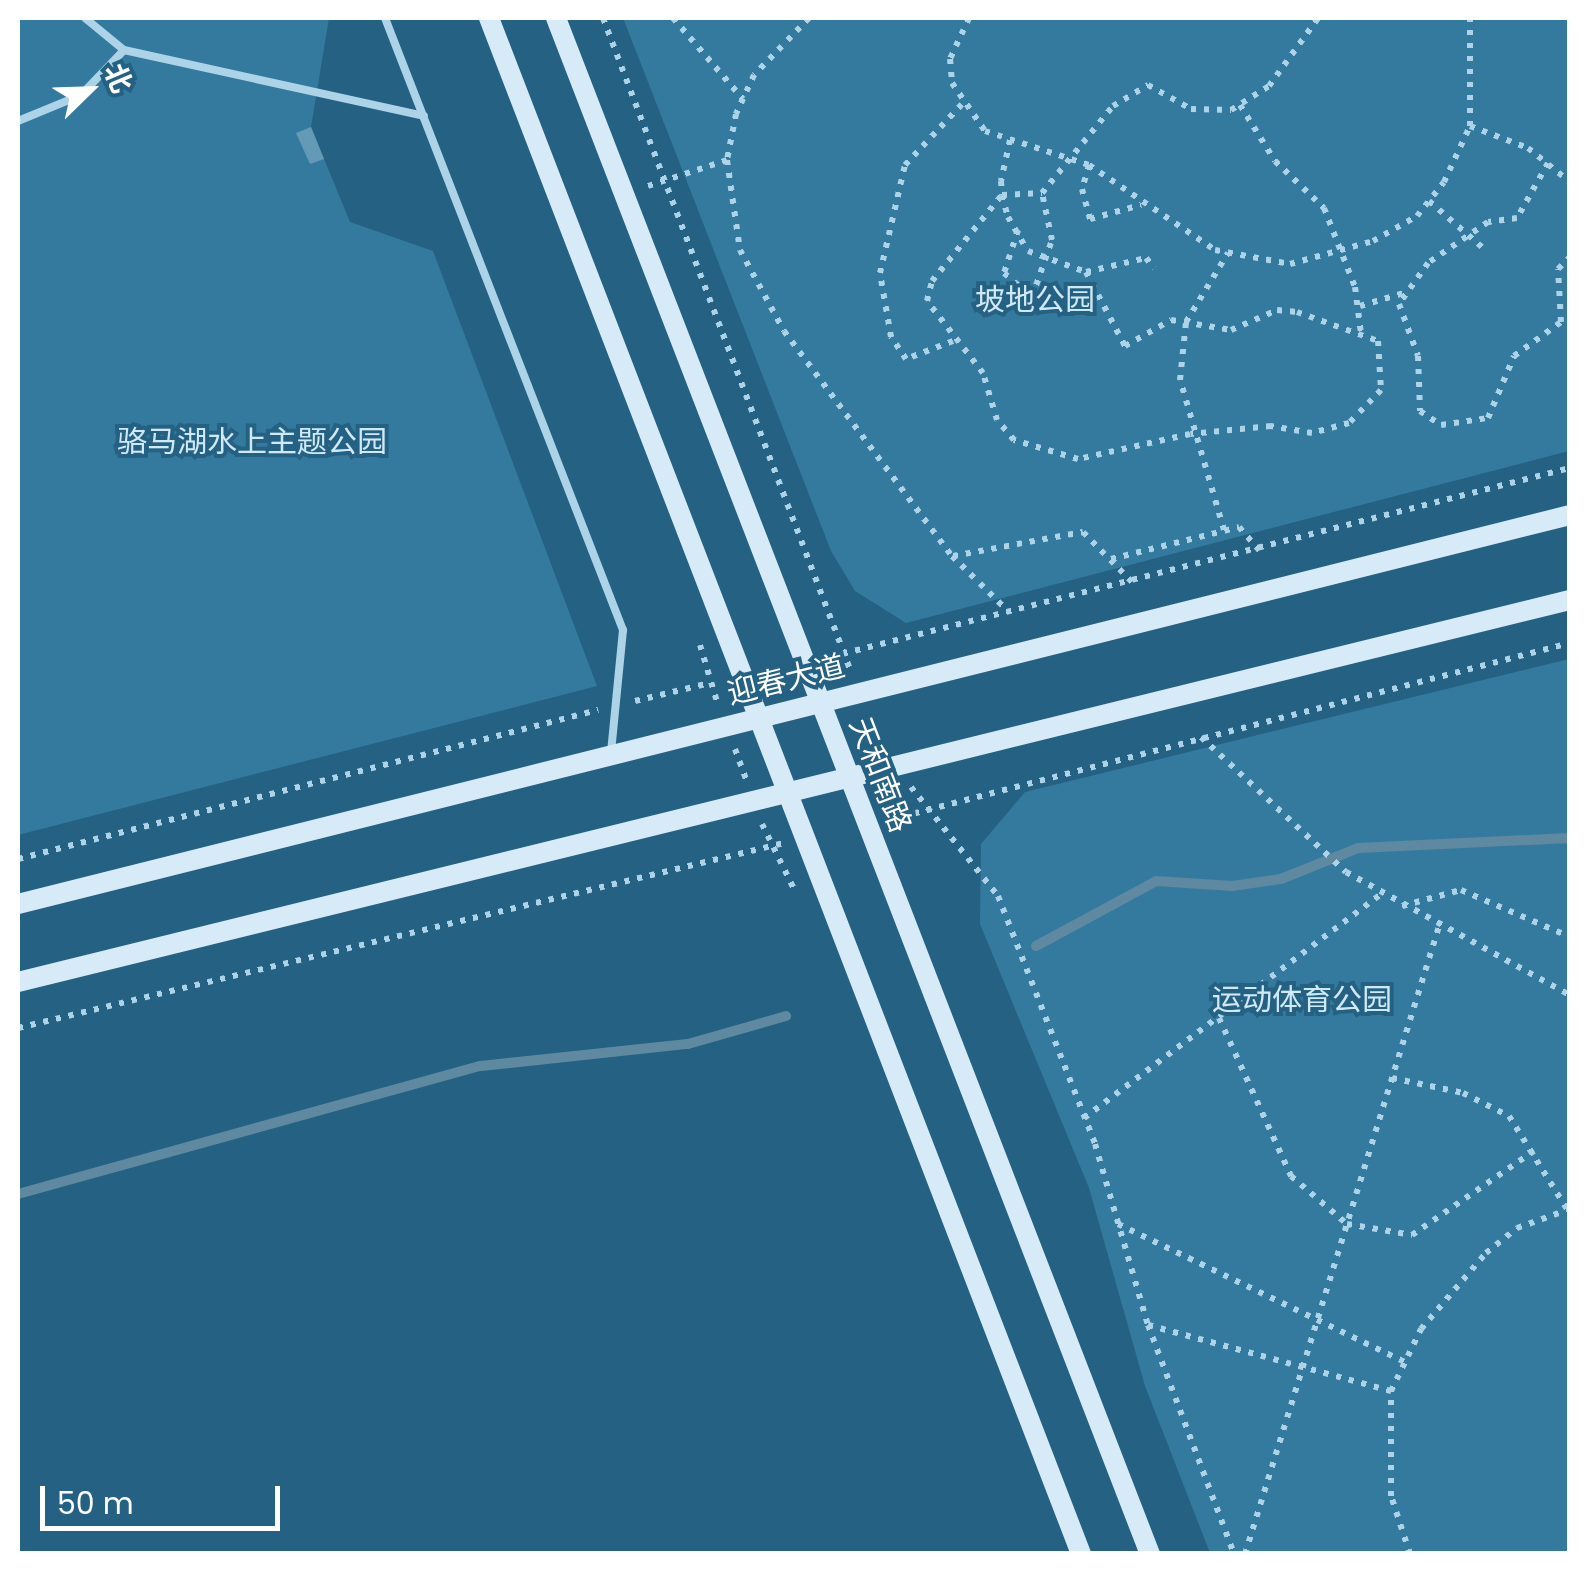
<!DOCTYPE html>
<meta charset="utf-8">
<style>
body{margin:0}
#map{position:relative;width:1587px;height:1571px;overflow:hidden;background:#246183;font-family:Poppins,"Noto Sans SC",sans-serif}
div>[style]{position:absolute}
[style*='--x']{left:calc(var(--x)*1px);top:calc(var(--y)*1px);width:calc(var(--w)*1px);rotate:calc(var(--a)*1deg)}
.green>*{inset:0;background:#347a9f}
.stream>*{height:10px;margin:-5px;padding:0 5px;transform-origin:5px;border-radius:5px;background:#5f89a1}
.building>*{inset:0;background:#659ab7}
.path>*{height:6px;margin-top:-3px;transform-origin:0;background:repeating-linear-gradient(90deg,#acd3e8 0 5px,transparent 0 13px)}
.lane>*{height:8px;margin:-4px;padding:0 4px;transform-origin:4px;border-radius:4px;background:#acd3e8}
.secondary>*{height:20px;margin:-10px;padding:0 10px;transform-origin:10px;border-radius:10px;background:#d6ebf7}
span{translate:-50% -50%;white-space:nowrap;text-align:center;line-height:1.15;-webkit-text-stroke:8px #246183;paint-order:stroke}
.park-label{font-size:30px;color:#d0e9f6}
.street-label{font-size:30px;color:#fff}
.frame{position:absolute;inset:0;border:20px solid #fff;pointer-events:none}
.north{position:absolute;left:40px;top:40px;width:100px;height:100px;-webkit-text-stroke:8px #246183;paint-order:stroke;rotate:67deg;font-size:28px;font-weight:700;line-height:40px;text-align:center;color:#fff}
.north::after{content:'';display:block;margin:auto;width:35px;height:45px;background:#fff;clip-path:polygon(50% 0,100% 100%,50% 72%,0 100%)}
.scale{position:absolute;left:40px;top:1486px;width:240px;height:45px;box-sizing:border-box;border:5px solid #fff;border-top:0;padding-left:12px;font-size:30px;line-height:35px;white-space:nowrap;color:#fff;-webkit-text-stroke:8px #246183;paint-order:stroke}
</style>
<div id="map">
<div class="green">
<div style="clip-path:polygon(18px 18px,329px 18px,311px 127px,350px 222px,433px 251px,597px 686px,18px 835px)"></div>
<div style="clip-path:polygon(623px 18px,1569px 18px,1569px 451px,906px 623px,855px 591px,831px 551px)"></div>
<div style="clip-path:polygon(1569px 659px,1569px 1553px,1210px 1553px,1145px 1386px,1089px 1188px,980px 924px,981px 844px,1025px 792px)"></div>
</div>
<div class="stream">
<div style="--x:1036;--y:946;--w:136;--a:-28.4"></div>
<div style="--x:1156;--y:881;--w:76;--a:3.8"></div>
<div style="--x:1232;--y:886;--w:49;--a:-8.1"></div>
<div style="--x:1281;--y:879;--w:83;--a:-21.9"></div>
<div style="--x:1358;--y:848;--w:212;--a:-2.7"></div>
<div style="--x:18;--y:1194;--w:480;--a:-15.5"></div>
<div style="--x:481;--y:1066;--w:208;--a:-6.1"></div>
<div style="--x:688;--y:1044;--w:102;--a:-15.9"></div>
</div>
<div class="building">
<div style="clip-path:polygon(311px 127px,324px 159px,310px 164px,296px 133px)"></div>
</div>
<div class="path">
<div style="--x:603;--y:18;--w:699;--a:69.23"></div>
<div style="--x:673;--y:18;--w:107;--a:49.2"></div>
<div style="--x:809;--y:18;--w:79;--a:134"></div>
<div style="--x:754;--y:75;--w:43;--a:114.8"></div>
<div style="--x:736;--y:114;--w:47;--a:101.1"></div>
<div style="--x:727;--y:160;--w:91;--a:81.8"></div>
<div style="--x:740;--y:250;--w:92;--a:61.5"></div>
<div style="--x:784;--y:331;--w:281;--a:53.3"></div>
<div style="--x:952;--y:556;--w:80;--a:44.5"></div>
<div style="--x:969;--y:18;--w:45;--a:114.9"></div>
<div style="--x:950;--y:59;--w:24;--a:85"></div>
<div style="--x:952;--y:83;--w:58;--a:55.5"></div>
<div style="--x:985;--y:131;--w:109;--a:18.1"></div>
<div style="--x:1089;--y:165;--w:152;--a:34"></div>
<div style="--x:1215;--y:250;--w:76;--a:10.6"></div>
<div style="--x:1290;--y:264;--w:86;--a:-15.5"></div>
<div style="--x:1373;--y:241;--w:51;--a:-29.6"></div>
<div style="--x:1417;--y:216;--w:43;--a:-51.5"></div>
<div style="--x:1444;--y:182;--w:62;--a:-65.1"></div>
<div style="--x:1470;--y:126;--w:108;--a:-90"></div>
<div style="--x:1240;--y:105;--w:66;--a:58"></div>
<div style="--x:1275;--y:161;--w:68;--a:43.8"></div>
<div style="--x:1324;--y:208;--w:85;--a:68.6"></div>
<div style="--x:1355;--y:287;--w:47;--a:82.7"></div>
<div style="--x:1470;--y:126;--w:62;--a:20.8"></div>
<div style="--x:1528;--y:148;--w:54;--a:39"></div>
<div style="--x:1010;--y:140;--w:42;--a:102.4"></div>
<div style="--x:1001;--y:181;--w:14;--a:86"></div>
<div style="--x:1002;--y:195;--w:23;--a:75"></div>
<div style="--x:1008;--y:217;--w:39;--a:60"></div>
<div style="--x:1028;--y:251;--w:62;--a:19.9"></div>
<div style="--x:1086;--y:272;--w:84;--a:62.2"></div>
<div style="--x:1125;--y:346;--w:53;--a:-29.5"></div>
<div style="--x:1171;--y:320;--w:61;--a:9.5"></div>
<div style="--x:1231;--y:330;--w:50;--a:-23.5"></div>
<div style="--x:1277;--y:310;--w:20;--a:6"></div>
<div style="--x:1297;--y:312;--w:86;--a:19.7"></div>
<div style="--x:1378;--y:341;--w:49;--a:86.5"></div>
<div style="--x:1381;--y:390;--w:46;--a:134.1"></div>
<div style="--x:1349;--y:423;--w:38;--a:165"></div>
<div style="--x:1312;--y:433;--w:42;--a:-170.3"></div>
<div style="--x:1271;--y:426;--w:81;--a:174.4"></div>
<div style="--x:1190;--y:434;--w:115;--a:167.4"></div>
<div style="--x:1078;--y:459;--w:67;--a:-163.5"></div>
<div style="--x:1014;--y:440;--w:26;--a:-130"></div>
<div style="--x:997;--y:420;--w:49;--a:-106.6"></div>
<div style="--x:983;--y:373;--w:91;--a:-127.9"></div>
<div style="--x:927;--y:301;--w:21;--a:-76"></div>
<div style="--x:932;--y:281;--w:111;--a:-50.9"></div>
<div style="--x:1002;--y:195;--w:40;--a:-2.9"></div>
<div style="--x:1548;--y:163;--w:63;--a:119.4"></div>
<div style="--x:1517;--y:218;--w:29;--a:172"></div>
<div style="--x:1488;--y:222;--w:73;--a:145.7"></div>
<div style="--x:1428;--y:263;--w:50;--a:125.3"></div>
<div style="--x:1399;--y:304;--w:55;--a:69.9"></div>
<div style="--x:1418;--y:356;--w:55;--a:87.9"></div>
<div style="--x:1420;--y:411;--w:25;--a:34"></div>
<div style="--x:1441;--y:425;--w:48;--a:-8.5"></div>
<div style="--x:1488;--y:418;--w:67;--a:-67.2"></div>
<div style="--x:1514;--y:356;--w:58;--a:-35.9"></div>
<div style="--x:1561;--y:322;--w:53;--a:-93.2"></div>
<div style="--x:1558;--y:269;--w:17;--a:-45"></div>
<div style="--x:1089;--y:165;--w:25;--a:106"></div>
<div style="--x:1082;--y:189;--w:31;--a:75"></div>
<div style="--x:1090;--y:219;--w:53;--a:-15.4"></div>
<div style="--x:648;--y:186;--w:83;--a:-18.2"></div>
<div style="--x:1429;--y:201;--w:72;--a:41"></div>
<div style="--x:1018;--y:230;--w:45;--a:108"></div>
<div style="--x:1004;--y:273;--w:37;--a:41"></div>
<div style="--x:1032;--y:297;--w:60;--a:-70.7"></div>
<div style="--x:1052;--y:240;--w:48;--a:-102"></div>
<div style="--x:1042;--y:193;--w:112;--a:-50.8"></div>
<div style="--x:1113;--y:106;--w:41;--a:-31"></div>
<div style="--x:1148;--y:85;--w:49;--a:29.2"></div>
<div style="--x:1191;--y:109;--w:40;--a:1.4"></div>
<div style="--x:1231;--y:110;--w:45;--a:-32.3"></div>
<div style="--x:1269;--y:86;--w:84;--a:-54.2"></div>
<div style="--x:1086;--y:272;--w:62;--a:-13.1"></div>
<div style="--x:1146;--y:258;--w:13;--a:51"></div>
<div style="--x:1360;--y:306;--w:46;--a:-16.5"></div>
<div style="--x:953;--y:341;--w:50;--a:159"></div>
<div style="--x:906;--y:359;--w:27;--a:-124"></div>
<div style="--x:891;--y:337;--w:65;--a:-99.8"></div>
<div style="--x:880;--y:273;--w:111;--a:-77"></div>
<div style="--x:905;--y:165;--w:83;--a:-46.9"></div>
<div style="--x:1224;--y:530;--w:156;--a:-106.3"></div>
<div style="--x:1180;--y:380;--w:58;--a:-84.1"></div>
<div style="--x:1186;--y:322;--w:81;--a:-58.7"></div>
<div style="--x:953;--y:556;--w:132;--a:-10.5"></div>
<div style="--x:1083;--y:532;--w:70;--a:45.6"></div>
<div style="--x:1111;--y:559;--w:132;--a:-14"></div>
<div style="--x:1239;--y:527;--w:33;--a:49"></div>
<div style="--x:700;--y:645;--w:63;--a:73.3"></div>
<div style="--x:830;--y:657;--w:764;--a:-14.33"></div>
<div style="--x:635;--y:701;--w:77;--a:-13.5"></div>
<div style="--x:868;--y:717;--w:33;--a:67"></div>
<div style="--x:1201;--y:737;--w:198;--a:43"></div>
<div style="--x:1346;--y:872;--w:256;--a:28.8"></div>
<div style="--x:735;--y:749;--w:33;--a:70"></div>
<div style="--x:911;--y:787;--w:139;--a:51.4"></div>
<div style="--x:998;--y:896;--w:266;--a:68.6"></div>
<div style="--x:1095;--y:1144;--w:189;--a:73.7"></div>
<div style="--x:1148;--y:1325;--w:245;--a:69.4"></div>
<div style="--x:889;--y:820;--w:704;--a:-14.57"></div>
<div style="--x:762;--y:824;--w:72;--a:63.8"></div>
<div style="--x:18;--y:859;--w:599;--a:-14.41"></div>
<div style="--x:1402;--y:906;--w:61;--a:-15.2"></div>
<div style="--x:1461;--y:890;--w:119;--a:23.3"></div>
<div style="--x:1219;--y:1018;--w:174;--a:65.5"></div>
<div style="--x:1291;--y:1176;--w:74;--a:40.6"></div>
<div style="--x:1347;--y:1224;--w:66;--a:9.6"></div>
<div style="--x:1412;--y:1235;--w:150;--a:-34.6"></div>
<div style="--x:18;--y:1028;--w:788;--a:-13.58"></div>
<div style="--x:1392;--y:1078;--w:73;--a:11.9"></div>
<div style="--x:1463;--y:1093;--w:51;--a:26.6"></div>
<div style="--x:1509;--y:1116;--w:110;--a:58.1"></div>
<div style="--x:1084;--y:1118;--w:371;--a:-37"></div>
<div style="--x:1118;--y:1224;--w:318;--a:25.7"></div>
<div style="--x:1148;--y:1325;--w:252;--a:15.2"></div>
<div style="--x:1245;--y:1554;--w:657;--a:-72.83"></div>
<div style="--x:1410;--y:1554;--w:61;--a:-108.1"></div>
<div style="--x:1391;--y:1496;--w:105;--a:-90"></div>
<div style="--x:1391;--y:1391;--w:69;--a:-64.2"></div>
<div style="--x:1421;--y:1329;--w:100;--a:-49.5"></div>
<div style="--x:1486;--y:1253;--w:40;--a:-39"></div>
<div style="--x:1517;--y:1228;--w:56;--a:-19.7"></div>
</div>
<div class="lane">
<div style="--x:85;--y:18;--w:50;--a:39.4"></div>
<div style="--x:124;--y:50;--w:307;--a:12.4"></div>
<div style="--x:385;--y:18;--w:657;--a:68.75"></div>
<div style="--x:623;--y:630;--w:124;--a:95.6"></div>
<div style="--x:18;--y:121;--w:68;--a:-22.4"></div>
<div style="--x:81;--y:95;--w:62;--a:-46.3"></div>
</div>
<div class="secondary">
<div style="--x:489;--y:18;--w:1646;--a:68.92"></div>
<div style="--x:556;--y:18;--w:1647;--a:68.86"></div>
<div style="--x:18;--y:904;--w:1600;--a:-14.07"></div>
<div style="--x:18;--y:982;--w:1598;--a:-13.83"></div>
</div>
<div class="park-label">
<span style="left:1035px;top:300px">坡地公园</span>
<span style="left:252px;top:442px">骆马湖水上主题公园</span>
<span style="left:1302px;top:1000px">运动体育公园</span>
</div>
<div class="street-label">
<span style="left:786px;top:680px;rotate:-14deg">迎春大道</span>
<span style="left:880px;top:775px;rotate:69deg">天和南路</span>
</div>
<div class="frame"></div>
<div class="north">北</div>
<div class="scale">50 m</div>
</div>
